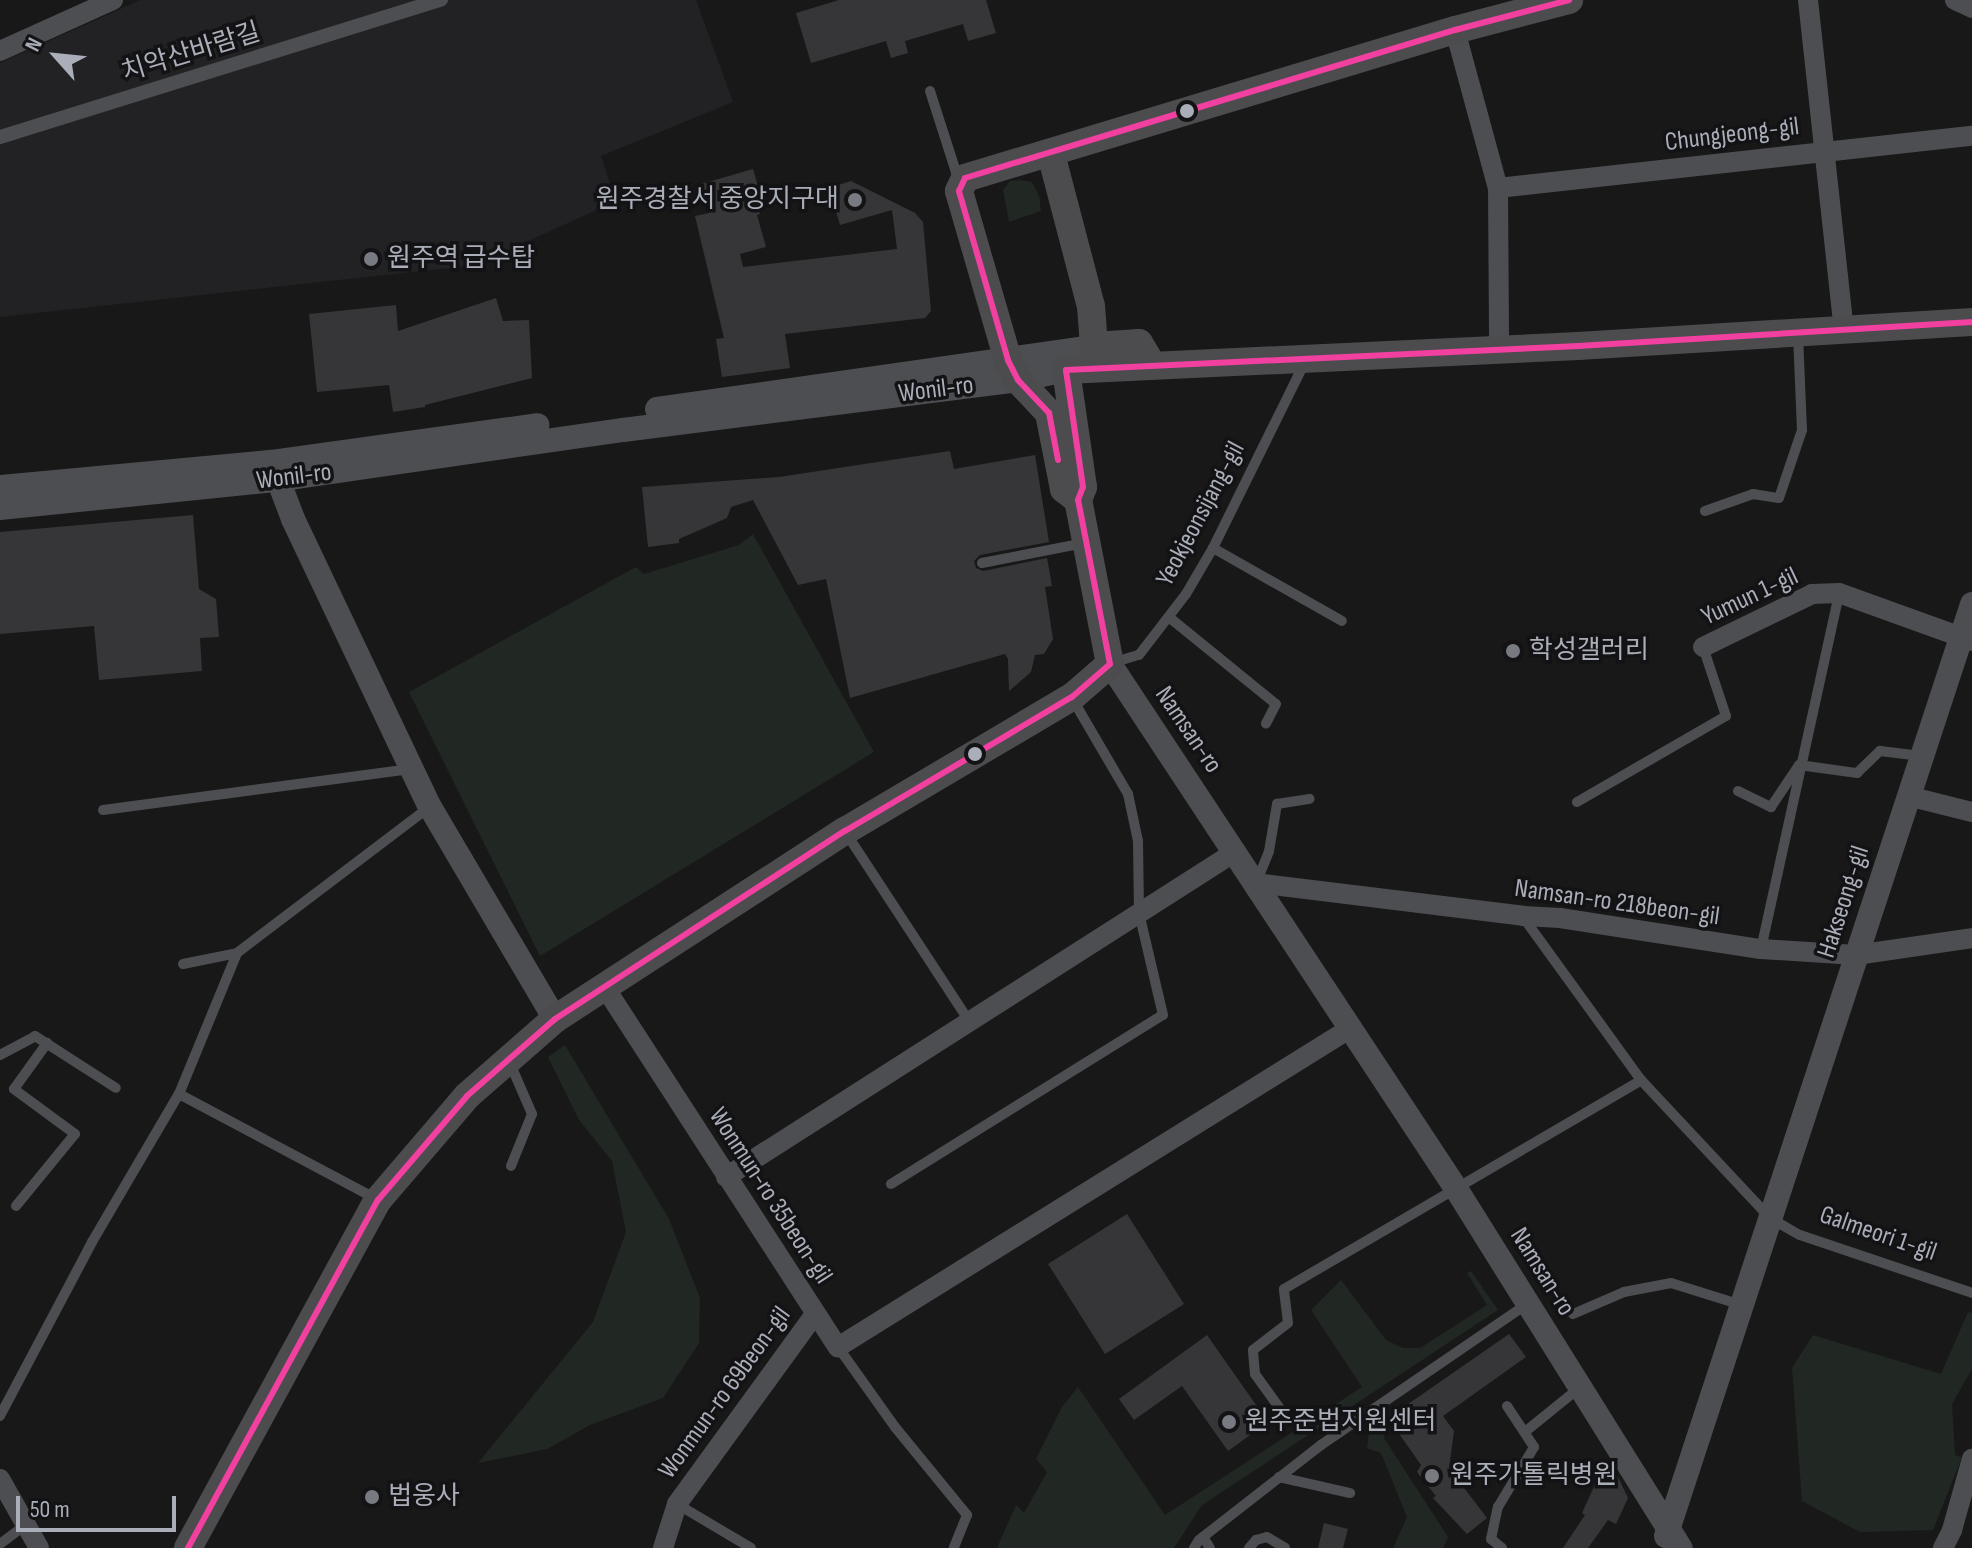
<!DOCTYPE html>
<meta charset="utf-8">
<style>
body{margin:0}
#map{position:relative;width:1972px;height:1548px;overflow:hidden;background:#181818;font-family:"Sofia Sans Condensed","Noto Sans KR",sans-serif}
div>[style]{position:absolute}
[style*='--x']{left:calc(var(--x)*1px);top:calc(var(--y)*1px);width:calc(var(--w)*1px);rotate:calc(var(--a)*1deg)}
.built>*{inset:0;background:#222224}
.green>*{inset:0;background:#212722}
.building>*{inset:0;background:#363638}
.service>*{height:10px;margin:-5px;padding:0 5px;transform-origin:5px;border-radius:5px;background:#4d4e51}
.pedestrian>*{height:14px;margin:-7px;padding:0 7px;transform-origin:7px;border-radius:7px;background:#4d4e51}
.minor>*{height:20px;margin:-10px;padding:0 10px;transform-origin:10px;border-radius:10px;background:#4d4e51}
.tertiary>*{height:24px;margin:-12px;padding:0 12px;transform-origin:12px;border-radius:12px;background:#4d4e51}
.secondary>*{height:28px;margin:-14px;padding:0 14px;transform-origin:14px;border-radius:14px;background:#4c4c4f}
.bus-1>*{height:6px;margin:-3px;padding:0 3px;transform-origin:3px;border-radius:3px;background:#f240a1}
.dots>*{width:22px;height:22px;translate:-50% -50%;box-sizing:border-box;border:4px solid #131214;border-radius:50%}
span{translate:-50% -50%;white-space:nowrap;text-align:center;line-height:1.15;-webkit-text-stroke:7px #131214;paint-order:stroke}
.street-label{font-size:26px;color:#aaaeb9}
.poi-label{font-size:26px;color:#aaaeb9}
.right{translate:-100% -50%;text-align:right}
.left{translate:0 -50%;text-align:left}
.north{position:absolute;left:16px;top:16px;width:80px;height:80px;-webkit-text-stroke:6px #131214;paint-order:stroke;rotate:297deg;font-size:22px;font-weight:700;line-height:32px;text-align:center;color:#aaaeb9}
.north::after{content:'';display:block;margin:auto;width:28px;height:36px;background:#aaaeb9;clip-path:polygon(50% 0,100% 100%,50% 72%,0 100%)}
.scale{position:absolute;left:16px;top:1496px;width:160px;height:36px;box-sizing:border-box;border:4px solid #aaaeb9;border-top:0;padding-left:10px;font-size:24px;line-height:28px;white-space:nowrap;color:#aaaeb9;-webkit-text-stroke:6px #131214;paint-order:stroke}
</style>
<div id="map">
<div class="built">
<div style="clip-path:polygon(140px 0,696px 0,733px 102px,601px 156px,616px 201px,476px 265px,0 317px,0 63px)"></div>
</div>
<div class="green">
<div style="clip-path:polygon(1020px 180px,1032px 182px,1039px 196px,1041px 211px,1009px 222px,1003px 190px,1010px 181px)"></div>
<div style="clip-path:polygon(753px 534px,874px 752px,540px 956px,409px 692px,636px 567px,644px 574px,739px 545px)"></div>
<div style="clip-path:polygon(565px 1045px,669px 1219px,700px 1298px,699px 1343px,663px 1398px,590px 1425px,547px 1449px,478px 1463px,593px 1322px,626px 1232px,612px 1161px,579px 1120px,548px 1057px)"></div>
<div style="clip-path:polygon(1471px 1271px,1498px 1310px,1202px 1505px,1174px 1548px,997px 1548px,1016px 1505px,1024px 1513px,1047px 1472px,1036px 1459px,1062px 1407px,1078px 1387px,1165px 1515px,1362px 1387px,1311px 1310px,1341px 1280px,1386px 1340px,1403px 1348px,1420px 1348px,1487px 1305px,1467px 1273px)"></div>
<div style="clip-path:polygon(1968px 1312px,1972px 1313px,1972px 1369px,1952px 1404px,1955px 1455px,1962px 1457px,1933px 1530px,1860px 1532px,1802px 1501px,1792px 1368px,1813px 1335px,1941px 1374px)"></div>
<div style="clip-path:polygon(1377px 1416px,1386px 1416px,1384px 1438px,1448px 1537px,1443px 1548px,1393px 1548px,1407px 1517px,1381px 1453px,1367px 1448px,1370px 1425px)"></div>
</div>
<div class="building">
<div style="clip-path:polygon(839px 0,986px 0,996px 33px,968px 41px,963px 24px,905px 41px,908px 53px,891px 58px,886px 41px,811px 63px,796px 13px)"></div>
<div style="clip-path:polygon(753px 169px,760px 193px,755px 195px,760px 214px,757px 215px,766px 247px,740px 254px,743px 267px,897px 249px,892px 210px,840px 225px,829px 188px,851px 181px,915px 213px,923px 222px,931px 311px,925px 318px,785px 334px,790px 368px,722px 377px,716px 339px,724px 338px,695px 216px,709px 213px,701px 184px)"></div>
<div style="clip-path:polygon(496px 298px,503px 321px,529px 320px,532px 378px,425px 405px,425px 407px,393px 412px,389px 385px,317px 392px,309px 314px,396px 305px,398px 331px)"></div>
<div style="clip-path:polygon(950px 451px,954px 469px,1035px 455px,1049px 542px,980px 555px,974px 561px,976px 568px,983px 571px,1047px 558px,1052px 586px,1045px 587px,1053px 639px,1044px 654px,1035px 655px,1031px 672px,1009px 691px,1008px 659px,1005px 654px,850px 698px,826px 579px,798px 585px,753px 500px,731px 507px,727px 518px,679px 539px,679px 543px,648px 547px,642px 487px,779px 477px)"></div>
<div style="clip-path:polygon(193px 515px,199px 589px,216px 599px,219px 637px,200px 638px,202px 671px,99px 680px,94px 626px,0 634px,0 532px)"></div>
<div style="clip-path:polygon(1127px 1214px,1184px 1304px,1105px 1354px,1048px 1264px)"></div>
<div style="clip-path:polygon(1509px 1334px,1526px 1357px,1443px 1416px,1454px 1431px,1449px 1468px,1487px 1518px,1467px 1534px,1433px 1498px,1436px 1496px,1417px 1472px,1421px 1465px,1388px 1418px)"></div>
<div style="clip-path:polygon(1207px 1335px,1268px 1422px,1228px 1451px,1182px 1386px,1134px 1420px,1119px 1399px)"></div>
<div style="clip-path:polygon(1602px 1469px,1618px 1477px,1628px 1498px,1616px 1524px,1608px 1520px,1588px 1548px,1563px 1548px,1585px 1515px,1582px 1513px)"></div>
<div style="clip-path:polygon(1324px 1523px,1348px 1529px,1343px 1548px,1318px 1548px)"></div>
</div>
<div class="service">
<div style="--x:930;--y:91;--w:91;--a:72.2"></div>
<div style="--x:1705;--y:511;--w:51;--a:-19.5"></div>
<div style="--x:1753;--y:494;--w:26;--a:9"></div>
<div style="--x:1779;--y:498;--w:72;--a:-71.3"></div>
<div style="--x:1802;--y:430;--w:96;--a:-92.4"></div>
<div style="--x:1213;--y:548;--w:148;--a:29.5"></div>
<div style="--x:982;--y:563;--w:105;--a:-11"></div>
<div style="--x:1170;--y:618;--w:136;--a:39.1"></div>
<div style="--x:1276;--y:704;--w:22;--a:117"></div>
<div style="--x:1112;--y:663;--w:28;--a:-17"></div>
<div style="--x:1139;--y:655;--w:77;--a:-52.4"></div>
<div style="--x:1186;--y:594;--w:53;--a:-59.6"></div>
<div style="--x:1213;--y:548;--w:205;--a:-63.7"></div>
<div style="--x:1738;--y:791;--w:37;--a:26"></div>
<div style="--x:1771;--y:807;--w:50;--a:-56.3"></div>
<div style="--x:1799;--y:765;--w:59;--a:7.9"></div>
<div style="--x:1857;--y:773;--w:32;--a:-44"></div>
<div style="--x:1880;--y:751;--w:41;--a:7"></div>
<div style="--x:1577;--y:802;--w:172;--a:-30"></div>
<div style="--x:1726;--y:716;--w:73;--a:-108.4"></div>
<div style="--x:103;--y:810;--w:312;--a:-7.6"></div>
<div style="--x:846;--y:833;--w:225;--a:56.8"></div>
<div style="--x:1257;--y:881;--w:32;--a:-68"></div>
<div style="--x:1269;--y:851;--w:48;--a:-80.3"></div>
<div style="--x:1277;--y:804;--w:33;--a:-9"></div>
<div style="--x:1523;--y:917;--w:201;--a:54.1"></div>
<div style="--x:1641;--y:1080;--w:189;--a:46.9"></div>
<div style="--x:1770;--y:1218;--w:34;--a:30"></div>
<div style="--x:1800;--y:1235;--w:182;--a:18.6"></div>
<div style="--x:1761;--y:949;--w:364;--a:-77.6"></div>
<div style="--x:183;--y:964;--w:55;--a:-11.5"></div>
<div style="--x:237;--y:953;--w:240;--a:-37.2"></div>
<div style="--x:0;--y:1055;--w:40;--a:-28"></div>
<div style="--x:35;--y:1036;--w:96;--a:32.7"></div>
<div style="--x:509;--y:1061;--w:58;--a:66.5"></div>
<div style="--x:532;--y:1114;--w:56;--a:112"></div>
<div style="--x:179;--y:1094;--w:222;--a:28"></div>
<div style="--x:891;--y:1184;--w:320;--a:-31.9"></div>
<div style="--x:1163;--y:1015;--w:105;--a:-103.2"></div>
<div style="--x:1139;--y:913;--w:72;--a:-90.8"></div>
<div style="--x:1138;--y:841;--w:48;--a:-102"></div>
<div style="--x:1128;--y:794;--w:109;--a:-120.3"></div>
<div style="--x:16;--y:1206;--w:93;--a:-50.7"></div>
<div style="--x:75;--y:1134;--w:76;--a:-143.6"></div>
<div style="--x:14;--y:1089;--w:57;--a:-54.3"></div>
<div style="--x:1573;--y:1314;--w:56;--a:-23.3"></div>
<div style="--x:1624;--y:1292;--w:48;--a:-10.8"></div>
<div style="--x:1671;--y:1283;--w:73;--a:17.4"></div>
<div style="--x:838;--y:1347;--w:98;--a:54.5"></div>
<div style="--x:895;--y:1427;--w:114;--a:50.7"></div>
<div style="--x:967;--y:1515;--w:35;--a:112"></div>
<div style="--x:0;--y:1416;--w:197;--a:-62.1"></div>
<div style="--x:92;--y:1242;--w:172;--a:-59.6"></div>
<div style="--x:179;--y:1094;--w:152;--a:-67.6"></div>
<div style="--x:1286;--y:1417;--w:53;--a:-125.8"></div>
<div style="--x:1255;--y:1374;--w:24;--a:-95"></div>
<div style="--x:1253;--y:1350;--w:44;--a:-37.6"></div>
<div style="--x:1288;--y:1323;--w:34;--a:-97"></div>
<div style="--x:1284;--y:1289;--w:414;--a:-30.3"></div>
<div style="--x:1525;--y:1432;--w:70;--a:-39.2"></div>
<div style="--x:1279;--y:1477;--w:73;--a:12.7"></div>
<div style="--x:677;--y:1504;--w:86;--a:30.7"></div>
<div style="--x:1203;--y:1537;--w:13;--a:58"></div>
<div style="--x:0;--y:1544;--w:30;--a:-37"></div>
<div style="--x:1194;--y:1548;--w:9;--a:-58"></div>
<div style="--x:1199;--y:1540;--w:155;--a:-37.9"></div>
<div style="--x:1321;--y:1445;--w:250;--a:-34.4"></div>
<div style="--x:1249;--y:1548;--w:11;--a:-49"></div>
<div style="--x:1256;--y:1540;--w:11;--a:-15"></div>
<div style="--x:1267;--y:1537;--w:21;--a:31"></div>
<div style="--x:1502;--y:1548;--w:14;--a:-141"></div>
<div style="--x:1491;--y:1539;--w:33;--a:-78"></div>
<div style="--x:1498;--y:1507;--w:70;--a:-59"></div>
<div style="--x:1534;--y:1447;--w:49;--a:-123.4"></div>
</div>
<div class="pedestrian">
<div style="--x:0;--y:137;--w:462;--a:-17.3"></div>
</div>
<div class="minor">
<div style="--x:1808;--y:0;--w:333;--a:83.8"></div>
<div style="--x:1955;--y:0;--w:19;--a:25"></div>
<div style="--x:1455;--y:30;--w:164;--a:74.8"></div>
<div style="--x:1498;--y:188;--w:161;--a:89.6"></div>
<div style="--x:0;--y:51;--w:124;--a:-24.3"></div>
<div style="--x:1498;--y:188;--w:477;--a:-6.3"></div>
<div style="--x:1703;--y:647;--w:121;--a:-25.9"></div>
<div style="--x:1812;--y:594;--w:27;--a:-2"></div>
<div style="--x:1839;--y:593;--w:141;--a:19.8"></div>
<div style="--x:1908;--y:796;--w:66;--a:14"></div>
<div style="--x:1256;--y:883;--w:269;--a:7"></div>
<div style="--x:1523;--y:916;--w:37;--a:3"></div>
<div style="--x:1560;--y:918;--w:203;--a:8.8"></div>
<div style="--x:1761;--y:949;--w:95;--a:3.6"></div>
<div style="--x:1856;--y:955;--w:117;--a:-8.3"></div>
<div style="--x:606;--y:989;--w:427;--a:57.1"></div>
<div style="--x:838;--y:1347;--w:602;--a:-31.89"></div>
<div style="--x:726;--y:1177;--w:604;--a:-32.56"></div>
<div style="--x:0;--y:1479;--w:79;--a:60.5"></div>
<div style="--x:663;--y:1548;--w:46;--a:-72.3"></div>
<div style="--x:677;--y:1504;--w:235;--a:-54"></div>
<div style="--x:1943;--y:1548;--w:20;--a:-63"></div>
<div style="--x:1952;--y:1530;--w:74;--a:-74.3"></div>
</div>
<div class="tertiary">
<div style="--x:657;--y:409;--w:439;--a:-8.1"></div>
<div style="--x:273;--y:466;--w:57;--a:69.3"></div>
<div style="--x:293;--y:519;--w:319;--a:64.6"></div>
<div style="--x:430;--y:807;--w:246;--a:59.5"></div>
<div style="--x:0;--y:487;--w:273;--a:-5.3"></div>
<div style="--x:272;--y:462;--w:268;--a:-7.9"></div>
<div style="--x:0;--y:508;--w:276;--a:-5.8"></div>
<div style="--x:275;--y:480;--w:352;--a:-8.2"></div>
<div style="--x:623;--y:430;--w:398;--a:-7.2"></div>
<div style="--x:1018;--y:380;--w:49;--a:-11.8"></div>
<div style="--x:1066;--y:370;--w:18;--a:-41"></div>
<div style="--x:1110;--y:664;--w:627;--a:56.59"></div>
<div style="--x:1455;--y:1187;--w:426;--a:58"></div>
<div style="--x:1666;--y:1536;--w:981;--a:-71.82"></div>
</div>
<div class="secondary">
<div style="--x:1051;--y:154;--w:157;--a:75.3"></div>
<div style="--x:1091;--y:306;--w:40;--a:85.7"></div>
<div style="--x:1094;--y:346;--w:45;--a:-3.8"></div>
<div style="--x:1139;--y:343;--w:26;--a:59"></div>
<div style="--x:1078;--y:500;--w:18;--a:-142"></div>
<div style="--x:1064;--y:489;--w:77;--a:-101.2"></div>
<div style="--x:1049;--y:413;--w:45;--a:-133.2"></div>
<div style="--x:1018;--y:380;--w:22;--a:-117"></div>
<div style="--x:1008;--y:360;--w:176;--a:-106.2"></div>
<div style="--x:959;--y:191;--w:14;--a:-65"></div>
<div style="--x:965;--y:178;--w:512;--a:-16.81"></div>
<div style="--x:1455;--y:30;--w:118;--a:-14.7"></div>
<div style="--x:188;--y:1548;--w:396;--a:-61.4"></div>
<div style="--x:378;--y:1200;--w:137;--a:-49.4"></div>
<div style="--x:467;--y:1096;--w:117;--a:-41.2"></div>
<div style="--x:555;--y:1019;--w:346;--a:-33"></div>
<div style="--x:845;--y:831;--w:264;--a:-30.6"></div>
<div style="--x:1072;--y:697;--w:50;--a:-41"></div>
<div style="--x:1110;--y:664;--w:167;--a:-101"></div>
<div style="--x:1078;--y:500;--w:14;--a:-69"></div>
<div style="--x:1083;--y:487;--w:118;--a:-98.3"></div>
<div style="--x:1066;--y:370;--w:513;--a:-2.68"></div>
<div style="--x:1578;--y:346;--w:395;--a:-3.5"></div>
</div>
<div class="bus-1">
<div style="--x:1058;--y:460;--w:48;--a:-100.8"></div>
<div style="--x:1049;--y:413;--w:45;--a:-133.2"></div>
<div style="--x:1018;--y:380;--w:22;--a:-117"></div>
<div style="--x:1008;--y:360;--w:176;--a:-106.2"></div>
<div style="--x:959;--y:191;--w:14;--a:-65"></div>
<div style="--x:965;--y:178;--w:512;--a:-16.81"></div>
<div style="--x:1455;--y:30;--w:118;--a:-14.7"></div>
<div style="--x:188;--y:1548;--w:396;--a:-61.4"></div>
<div style="--x:378;--y:1200;--w:137;--a:-49.4"></div>
<div style="--x:467;--y:1096;--w:117;--a:-41.2"></div>
<div style="--x:555;--y:1019;--w:346;--a:-33"></div>
<div style="--x:845;--y:831;--w:264;--a:-30.6"></div>
<div style="--x:1072;--y:697;--w:50;--a:-41"></div>
<div style="--x:1110;--y:664;--w:167;--a:-101"></div>
<div style="--x:1078;--y:500;--w:14;--a:-69"></div>
<div style="--x:1083;--y:487;--w:118;--a:-98.3"></div>
<div style="--x:1066;--y:370;--w:513;--a:-2.68"></div>
<div style="--x:1578;--y:346;--w:395;--a:-3.5"></div>
</div>
<div class="dots">
<div style="left:1187px;top:111px;background:#aaaeb9"></div>
<div style="left:855px;top:200px;background:#777a81"></div>
<div style="left:371px;top:259px;background:#777a81"></div>
<div style="left:1513px;top:651px;background:#777a81"></div>
<div style="left:975px;top:754px;background:#aaaeb9"></div>
<div style="left:1229px;top:1422px;background:#777a81"></div>
<div style="left:1432px;top:1476px;background:#777a81"></div>
<div style="left:372px;top:1497px;background:#777a81"></div>
</div>
<div class="street-label">
<span style="left:191px;top:53px;rotate:-17deg">치악산바람길</span>
<span style="left:1732px;top:135px;rotate:-7deg">Chungjeong-gil</span>
<span style="left:936px;top:390px;rotate:-7deg">Wonil-ro</span>
<span style="left:294px;top:477px;rotate:-7deg">Wonil-ro</span>
<span style="left:1201px;top:514px;rotate:-62deg">Yeokjeonsijang-gil</span>
<span style="left:1750px;top:597px;rotate:-25deg">Yumun 1-gil</span>
<span style="left:1188px;top:730px;rotate:56deg">Namsan-ro</span>
<span style="left:1844px;top:902px;rotate:-72deg">Hakseong-gil</span>
<span style="left:1617px;top:903px;rotate:8deg">Namsan-ro 218beon-gil</span>
<span style="left:770px;top:1196px;rotate:57deg">Wonmun-ro 35beon-gil</span>
<span style="left:1878px;top:1234px;rotate:19deg">Galmeori 1-gil</span>
<span style="left:1542px;top:1272px;rotate:58deg">Namsan-ro</span>
<span style="left:725px;top:1393px;rotate:-54deg">Wonmun-ro 69beon-gil</span>
</div>
<div class="poi-label">
<span class="right" style="left:839px;top:200px">원주경찰서 중앙지구대</span>
<span class="left" style="left:387px;top:259px">원주역 급수탑</span>
<span class="left" style="left:1529px;top:651px">학성갤러리</span>
<span class="left" style="left:1245px;top:1422px">원주준법지원센터</span>
<span class="left" style="left:1450px;top:1476px">원주가톨릭병원</span>
<span class="left" style="left:388px;top:1497px">법웅사</span>
</div>
<div class="north">N</div>
<div class="scale">50 m</div>
</div>
